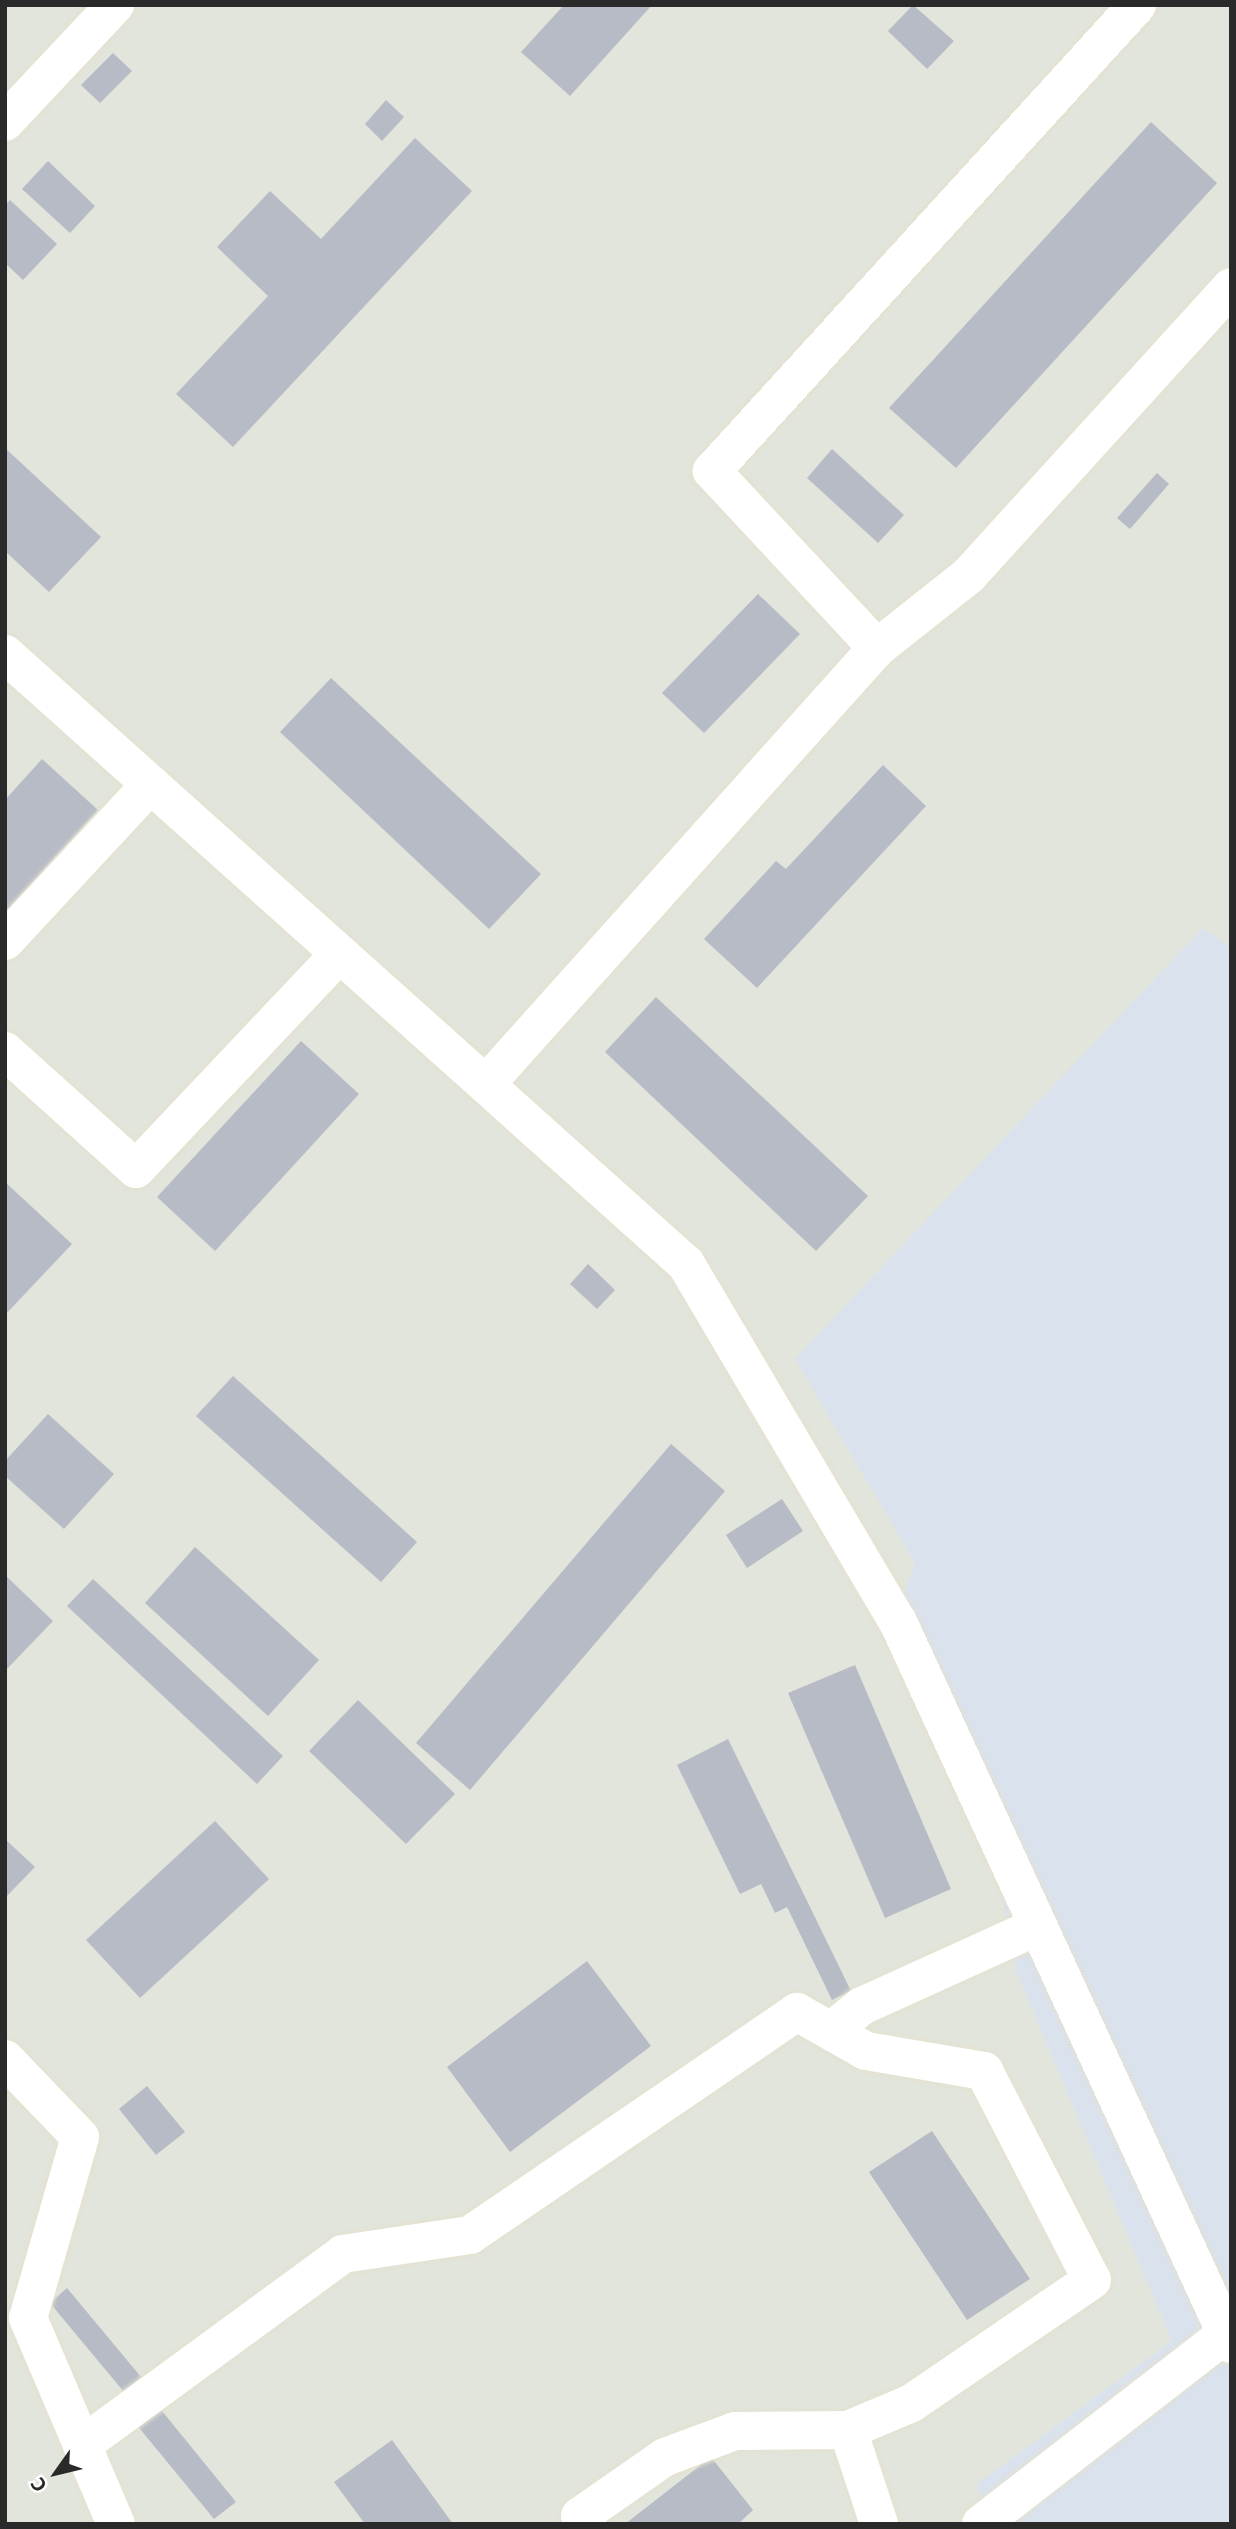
<!DOCTYPE html>
<meta charset="utf-8">
<style>
body{margin:0}
#map{position:relative;width:1236px;height:2529px;overflow:hidden;background:#dae2ed;font-family:"Noto Sans",sans-serif}
div>[style]{position:absolute}
[style*='--x']{left:calc(var(--x)*1px);top:calc(var(--y)*1px);width:calc(var(--w)*1px);rotate:calc(var(--a)*1deg)}
.industrial>*{inset:0;background:#e2e5db}
.building>*{inset:0;background:#b7bbc5}
.roads{filter:drop-shadow(0 0 2px #e4e1cf) drop-shadow(0 0 2px #e4e1cf)}
.minor>*{height:38px;margin:-19px;padding:0 19px;transform-origin:19px;border-radius:19px;background:#fff}
span{translate:-50% -50%;white-space:nowrap;text-align:center;line-height:1.15;-webkit-text-stroke:5px #fff;paint-order:stroke}
.frame{position:absolute;inset:0;border:7px solid #2a2a2a;pointer-events:none}
.north{position:absolute;left:21px;top:2438px;width:70px;height:70px;-webkit-text-stroke:5px #fff;paint-order:stroke;rotate:236deg;font-size:19px;font-weight:700;line-height:28px;text-align:center;color:#2a2a2a}
.north::after{content:'';display:block;margin:auto;width:24px;height:32px;background:#2a2a2a;clip-path:polygon(50% 0,100% 100%,50% 72%,0 100%)}
</style>
<div id="map">
<div class="industrial">
<div style="clip-path:polygon(5px 5px,1231px 5px,1231px 948px,1203px 928px,795px 1359px,915px 1563px,893px 1624px,991px 1845px,1017px 1973px,1172px 2341px,977px 2484px,992px 2524px,5px 2524px)"></div>
</div>
<div class="building">
<div style="clip-path:polygon(564px 5px,652px 5px,570px 96px,521px 52px)"></div>
<div style="clip-path:polygon(913px 5px,954px 41px,927px 69px,888px 31px)"></div>
<div style="clip-path:polygon(113px 53px,132px 71px,100px 103px,81px 85px)"></div>
<div style="clip-path:polygon(386px 100px,404px 117px,382px 141px,365px 124px)"></div>
<div style="clip-path:polygon(1151px 122px,1217px 183px,956px 468px,889px 408px)"></div>
<div style="clip-path:polygon(415px 138px,472px 191px,233px 447px,176px 394px,268px 296px,217px 247px,270px 191px,321px 239px)"></div>
<div style="clip-path:polygon(48px 161px,95px 206px,70px 233px,22px 189px)"></div>
<div style="clip-path:polygon(10px 200px,57px 244px,23px 280px,5px 263px,5px 205px)"></div>
<div style="clip-path:polygon(5px 448px,101px 537px,49px 592px,5px 551px)"></div>
<div style="clip-path:polygon(832px 449px,904px 515px,878px 543px,807px 478px)"></div>
<div style="clip-path:polygon(1157px 473px,1169px 484px,1130px 529px,1117px 518px)"></div>
<div style="clip-path:polygon(758px 594px,800px 634px,704px 733px,662px 693px)"></div>
<div style="clip-path:polygon(331px 678px,541px 874px,489px 929px,280px 732px)"></div>
<div style="clip-path:polygon(42px 759px,98px 810px,5px 912px,5px 800px)"></div>
<div style="clip-path:polygon(883px 765px,926px 806px,757px 988px,704px 939px,776px 861px,786px 869px)"></div>
<div style="clip-path:polygon(656px 997px,868px 1196px,816px 1251px,605px 1052px)"></div>
<div style="clip-path:polygon(301px 1041px,359px 1094px,215px 1251px,157px 1197px)"></div>
<div style="clip-path:polygon(5px 1182px,72px 1244px,5px 1315px)"></div>
<div style="clip-path:polygon(588px 1264px,615px 1290px,597px 1309px,570px 1284px)"></div>
<div style="clip-path:polygon(233px 1376px,417px 1542px,381px 1582px,196px 1416px)"></div>
<div style="clip-path:polygon(48px 1414px,114px 1474px,64px 1529px,5px 1476px,5px 1461px)"></div>
<div style="clip-path:polygon(671px 1444px,725px 1491px,470px 1790px,416px 1743px)"></div>
<div style="clip-path:polygon(782px 1499px,803px 1531px,747px 1568px,726px 1535px)"></div>
<div style="clip-path:polygon(195px 1547px,319px 1660px,268px 1716px,145px 1603px)"></div>
<div style="clip-path:polygon(5px 1575px,53px 1621px,5px 1671px)"></div>
<div style="clip-path:polygon(93px 1579px,283px 1756px,257px 1784px,67px 1606px)"></div>
<div style="clip-path:polygon(855px 1665px,951px 1889px,885px 1918px,788px 1693px)"></div>
<div style="clip-path:polygon(358px 1700px,455px 1794px,406px 1844px,309px 1751px)"></div>
<div style="clip-path:polygon(728px 1739px,851px 1991px,832px 2000px,787px 1907px,775px 1913px,761px 1884px,740px 1894px,677px 1765px)"></div>
<div style="clip-path:polygon(215px 1821px,269px 1879px,140px 1998px,86px 1940px)"></div>
<div style="clip-path:polygon(5px 1839px,35px 1867px,5px 1898px)"></div>
<div style="clip-path:polygon(587px 1961px,651px 2046px,510px 2152px,447px 2067px)"></div>
<div style="clip-path:polygon(147px 2086px,185px 2132px,156px 2155px,119px 2109px)"></div>
<div style="clip-path:polygon(932px 2131px,1030px 2279px,967px 2320px,869px 2172px)"></div>
<div style="clip-path:polygon(67px 2288px,141px 2377px,124px 2392px,50px 2303px)"></div>
<div style="clip-path:polygon(158px 2406px,236px 2502px,214px 2519px,136px 2424px)"></div>
<div style="clip-path:polygon(392px 2440px,453px 2524px,365px 2524px,334px 2482px)"></div>
<div style="clip-path:polygon(711px 2457px,753px 2510px,738px 2524px,625px 2524px)"></div>
</div>
<div class="roads">
<div class="minor">
<div style="--x:5;--y:122;--w:161;--a:-46.8"></div>
<div style="--x:877;--y:648;--w:117;--a:-38.4"></div>
<div style="--x:969;--y:575;--w:389;--a:-47.7"></div>
<div style="--x:5;--y:654;--w:914;--a:41.85"></div>
<div style="--x:686;--y:1264;--w:416;--a:59.4"></div>
<div style="--x:898;--y:1622;--w:795;--a:65.24"></div>
<div style="--x:5;--y:941;--w:214;--a:-47.1"></div>
<div style="--x:5;--y:1051;--w:176;--a:42"></div>
<div style="--x:136;--y:1169;--w:296;--a:-46.6"></div>
<div style="--x:486;--y:1084;--w:586;--a:-48.11"></div>
<div style="--x:877;--y:648;--w:242;--a:-133"></div>
<div style="--x:712;--y:471;--w:631;--a:-47.63"></div>
<div style="--x:831;--y:2031;--w:40;--a:-39"></div>
<div style="--x:862;--y:2006;--w:193;--a:-24.4"></div>
<div style="--x:5;--y:2059;--w:108;--a:46.1"></div>
<div style="--x:80;--y:2137;--w:188;--a:106"></div>
<div style="--x:28;--y:2318;--w:224;--a:66.9"></div>
<div style="--x:848;--y:2430;--w:99;--a:71.7"></div>
<div style="--x:82;--y:2445;--w:323;--a:-36.2"></div>
<div style="--x:343;--y:2254;--w:128;--a:-8.5"></div>
<div style="--x:470;--y:2235;--w:396;--a:-34.3"></div>
<div style="--x:797;--y:2012;--w:79;--a:29.5"></div>
<div style="--x:866;--y:2051;--w:120;--a:9.6"></div>
<div style="--x:984;--y:2071;--w:235;--a:62.7"></div>
<div style="--x:1092;--y:2280;--w:218;--a:145.7"></div>
<div style="--x:912;--y:2403;--w:69;--a:157.1"></div>
<div style="--x:848;--y:2430;--w:113;--a:179.5"></div>
<div style="--x:735;--y:2431;--w:75;--a:159.6"></div>
<div style="--x:665;--y:2457;--w:103;--a:145.2"></div>
<div style="--x:580;--y:2516;--w:11;--a:49"></div>
<div style="--x:981;--y:2524;--w:311;--a:-37.8"></div>
</div>
</div>
<div class="frame"></div>
<div class="north">С</div>
</div>
